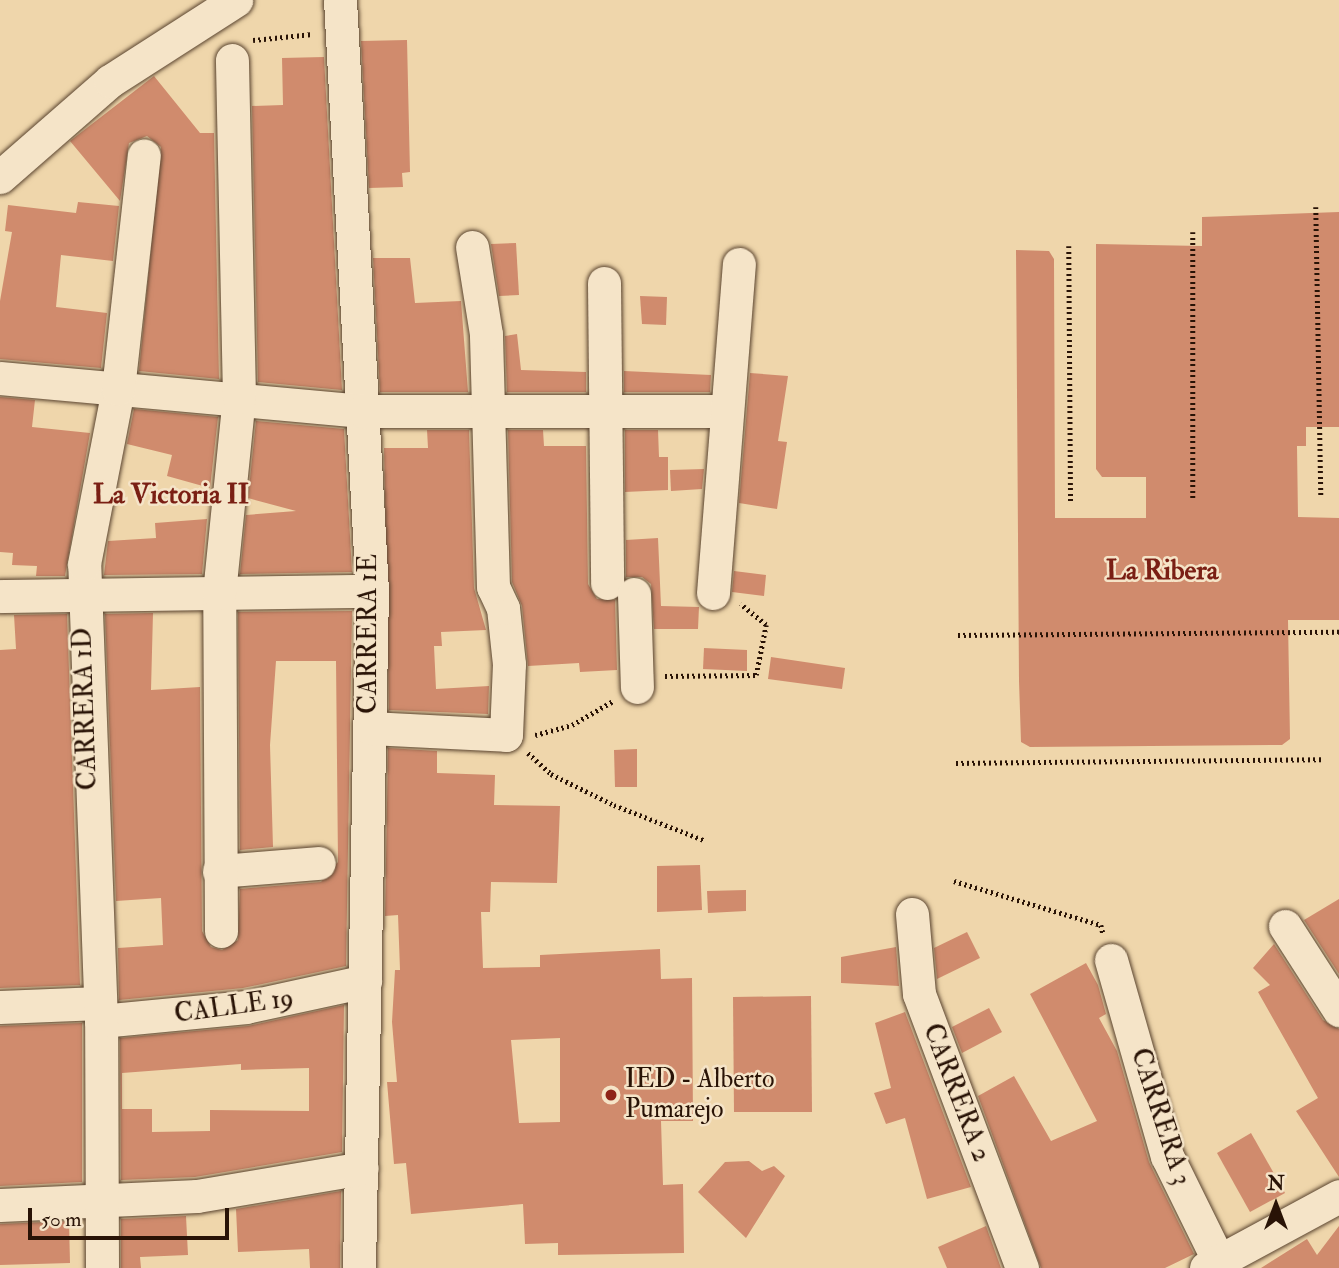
<!DOCTYPE html>
<style>
body{margin:0}
#map{position:relative;width:1339px;height:1268px;overflow:hidden;background:#efd6ab;font-family:"IM FELL Double Pica",serif}
div>[style]{position:absolute}
[style*='--x']{left:calc(var(--x)*1px);top:calc(var(--y)*1px);width:calc(var(--w)*1px);rotate:calc(var(--a)*1deg)}
.building>*{inset:0;background:#d08b6d}
.path>*{height:4.5px;margin-top:-2.25px;transform-origin:0;background:repeating-linear-gradient(90deg,#291306 0 2px,transparent 0 5.5px)}
.roads{filter:drop-shadow(0 0 2px #5a442f) drop-shadow(0 0 2px #5a442f)}
.minor>*{height:33px;margin:-16.5px;padding:0 16.5px;transform-origin:16.5px;border-radius:16.5px;background:#f5e4c8}
.dots>*{width:19px;height:19px;translate:-50% -50%;box-sizing:border-box;border:4px solid #f5e4c8;border-radius:50%}
span{translate:-50% -50%;white-space:nowrap;text-align:center;line-height:1.15;-webkit-text-stroke:5px #f5e4c8;paint-order:stroke}
.street-label{font-size:26px;color:#291306}
.poi-label{font-size:26px;color:#291306}
.left{translate:0 -50%;text-align:left}
.neighbourhood-label{font-size:28px;color:#7a1f14;font-weight:700}
.north{position:absolute;left:1241px;top:1170px;width:70px;height:70px;-webkit-text-stroke:5px #f5e4c8;paint-order:stroke;rotate:0deg;font-size:19px;font-weight:700;line-height:28px;text-align:center;color:#291306}
.north::after{content:'';display:block;margin:auto;width:24px;height:32px;background:#291306;clip-path:polygon(50% 0,100% 100%,50% 72%,0 100%)}
.scale{position:absolute;left:28px;top:1208px;width:201px;height:32px;box-sizing:border-box;border:4px solid #291306;border-top:0;padding-left:9px;font-size:21px;line-height:24px;white-space:nowrap;color:#291306;-webkit-text-stroke:5px #f5e4c8;paint-order:stroke}
</style>
<div id="map">
<div class="building">
<div style="clip-path:polygon(407px 40px,410px 172px,402px 173px,403px 187px,369px 188px,361px 41px)"></div>
<div style="clip-path:polygon(324px 57px,342px 390px,258px 382px,252px 106px,283px 105px,282px 58px)"></div>
<div style="clip-path:polygon(154px 76px,200px 133px,214px 133px,219px 379px,139px 371px,161px 147px,147px 136px,129px 143px,120px 201px,70px 141px)"></div>
<div style="clip-path:polygon(78px 202px,119px 206px,113px 261px,61px 255px,56px 307px,107px 313px,101px 368px,0 359px,0 301px,12px 232px,5px 231px,8px 205px,76px 213px)"></div>
<div style="clip-path:polygon(1339px 212px,1339px 427px,1306px 427px,1306px 446px,1297px 446px,1298px 517px,1339px 518px,1339px 620px,1288px 620px,1290px 739px,1282px 745px,1030px 747px,1021px 742px,1019px 681px,1016px 250px,1049px 251px,1054px 259px,1055px 518px,1146px 518px,1146px 477px,1102px 477px,1096px 469px,1096px 244px,1202px 246px,1202px 217px)"></div>
<div style="clip-path:polygon(516px 243px,519px 295px,499px 296px,491px 244px)"></div>
<div style="clip-path:polygon(373px 258px,410px 258px,415px 303px,461px 301px,468px 392px,380px 392px)"></div>
<div style="clip-path:polygon(640px 296px,667px 297px,666px 325px,642px 324px)"></div>
<div style="clip-path:polygon(517px 334px,521px 370px,586px 372px,586px 392px,507px 392px,505px 336px)"></div>
<div style="clip-path:polygon(624px 371px,711px 375px,710px 392px,624px 392px)"></div>
<div style="clip-path:polygon(750px 373px,788px 376px,778px 441px,787px 442px,777px 509px,739px 503px)"></div>
<div style="clip-path:polygon(0 397px,35px 400px,32px 427px,90px 433px,65px 576px,36px 576px,37px 566px,12px 565px,13px 553px,0 552px)"></div>
<div style="clip-path:polygon(134px 409px,218px 417px,210px 488px,167px 476px,172px 455px,127px 444px)"></div>
<div style="clip-path:polygon(256px 421px,344px 429px,352px 572px,240px 574px,246px 515px,296px 511px,248px 498px)"></div>
<div style="clip-path:polygon(427px 430px,469px 430px,474px 588px,486px 630px,441px 632px,442px 646px,434px 646px,436px 689px,489px 686px,488px 714px,389px 710px,384px 448px,428px 448px)"></div>
<div style="clip-path:polygon(508px 430px,543px 430px,544px 446px,586px 446px,588px 584px,597px 599px,615px 600px,617px 670px,580px 672px,579px 663px,528px 666px,522px 606px,512px 582px)"></div>
<div style="clip-path:polygon(625px 430px,658px 430px,659px 457px,668px 457px,668px 490px,625px 492px)"></div>
<div style="clip-path:polygon(704px 469px,702px 489px,671px 491px,670px 470px)"></div>
<div style="clip-path:polygon(207px 519px,202px 574px,104px 575px,108px 541px,156px 538px,155px 523px)"></div>
<div style="clip-path:polygon(658px 538px,661px 606px,699px 607px,698px 629px,654px 629px,651px 584px,642px 577px,626px 577px,626px 540px)"></div>
<div style="clip-path:polygon(734px 571px,766px 575px,764px 596px,732px 592px)"></div>
<div style="clip-path:polygon(352px 611px,346px 966px,243px 988px,119px 1000px,118px 948px,163px 945px,161px 898px,116px 901px,105px 614px,153px 613px,151px 690px,200px 687px,202px 931px,211px 947px,222px 950px,238px 940px,240px 889px,321px 882px,338px 862px,336px 661px,276px 661px,270px 745px,273px 847px,240px 850px,238px 612px)"></div>
<div style="clip-path:polygon(67px 614px,80px 985px,0 988px,0 650px,16px 649px,14px 615px)"></div>
<div style="clip-path:polygon(704px 648px,747px 650px,747px 671px,703px 669px)"></div>
<div style="clip-path:polygon(771px 657px,845px 668px,842px 689px,768px 679px)"></div>
<div style="clip-path:polygon(evenodd,388px 748px,437px 751px,437px 773px,495px 775px,494px 805px,560px 806px,557px 883px,491px 882px,490px 912px,481px 912px,483px 968px,540px 967px,540px 955px,660px 949px,661px 979px,692px 978px,693px 1121px,661px 1121px,663px 1185px,683px 1184px,684px 1253px,558px 1255px,558px 1243px,525px 1244px,523px 1204px,411px 1214px,406px 1163px,394px 1164px,387px 1082px,397px 1082px,392px 1022px,395px 970px,400px 970px,398px 915px,385px 916px,388px 748px,560px 1038px,560px 1122px,519px 1123px,511px 1040px,560px 1038px)"></div>
<div style="clip-path:polygon(637px 749px,637px 787px,615px 787px,614px 750px)"></div>
<div style="clip-path:polygon(700px 865px,702px 910px,657px 912px,657px 866px)"></div>
<div style="clip-path:polygon(746px 890px,746px 911px,708px 913px,707px 891px)"></div>
<div style="clip-path:polygon(1339px 899px,1339px 974px,1304px 920px)"></div>
<div style="clip-path:polygon(967px 932px,980px 958px,937px 979px,934px 948px)"></div>
<div style="clip-path:polygon(1274px 944px,1323px 1020px,1339px 1029px,1339px 1177px,1296px 1111px,1318px 1098px,1258px 992px,1270px 985px,1253px 968px)"></div>
<div style="clip-path:polygon(896px 947px,899px 986px,841px 983px,841px 957px)"></div>
<div style="clip-path:polygon(1086px 963px,1098px 985px,1106px 1014px,1099px 1018px,1117px 1051px,1149px 1162px,1194px 1254px,1165px 1268px,1041px 1268px,978px 1096px,1014px 1076px,1051px 1141px,1097px 1121px,1030px 994px)"></div>
<div style="clip-path:polygon(811px 996px,812px 1112px,734px 1112px,733px 997px)"></div>
<div style="clip-path:polygon(evenodd,344px 1005px,342px 1152px,195px 1177px,121px 1180px,120px 1038px,248px 1026px,344px 1005px,241px 1064px,241px 1070px,309px 1068px,309px 1111px,210px 1110px,210px 1131px,152px 1132px,152px 1109px,122px 1109px,122px 1073px,241px 1064px)"></div>
<div style="clip-path:polygon(989px 1008px,1002px 1032px,962px 1053px,952px 1027px)"></div>
<div style="clip-path:polygon(905px 1012px,971px 1187px,927px 1199px,905px 1118px,886px 1124px,874px 1093px,891px 1088px,875px 1023px)"></div>
<div style="clip-path:polygon(82px 1023px,82px 1182px,0 1186px,0 1026px)"></div>
<div style="clip-path:polygon(1251px 1133px,1285px 1193px,1250px 1212px,1217px 1153px)"></div>
<div style="clip-path:polygon(749px 1161px,762px 1171px,774px 1166px,785px 1176px,746px 1238px,698px 1192px,725px 1162px)"></div>
<div style="clip-path:polygon(341px 1191px,340px 1268px,310px 1268px,309px 1249px,238px 1252px,236px 1209px)"></div>
<div style="clip-path:polygon(186px 1216px,188px 1255px,140px 1257px,141px 1268px,121px 1268px,121px 1219px)"></div>
<div style="clip-path:polygon(69px 1221px,70px 1263px,0 1265px,0 1224px)"></div>
<div style="clip-path:polygon(986px 1226px,1001px 1268px,947px 1268px,938px 1247px)"></div>
<div style="clip-path:polygon(1339px 1226px,1339px 1268px,1261px 1268px,1307px 1239px,1317px 1255px)"></div>
</div>
<div class="path">
<div style="--x:253;--y:40;--w:60;--a:-5.7"></div>
<div style="--x:1316;--y:207;--w:291;--a:89"></div>
<div style="--x:1193;--y:232;--w:268;--a:90"></div>
<div style="--x:1069;--y:246;--w:256;--a:89.6"></div>
<div style="--x:958;--y:635;--w:381;--a:-0.5"></div>
<div style="--x:665;--y:676;--w:91;--a:-0.6"></div>
<div style="--x:756;--y:675;--w:51;--a:-78.7"></div>
<div style="--x:766;--y:625;--w:33;--a:-141"></div>
<div style="--x:535;--y:735;--w:38;--a:-15"></div>
<div style="--x:572;--y:725;--w:48;--a:-30.3"></div>
<div style="--x:528;--y:753;--w:31;--a:42"></div>
<div style="--x:551;--y:774;--w:70;--a:26.2"></div>
<div style="--x:614;--y:805;--w:97;--a:21.3"></div>
<div style="--x:956;--y:763;--w:367;--a:-0.6"></div>
<div style="--x:954;--y:881;--w:153;--a:16.7"></div>
<div style="--x:1101;--y:925;--w:8;--a:76"></div>
</div>
<div class="roads">
<div class="minor">
<div style="--x:340;--y:0;--w:592;--a:86.9"></div>
<div style="--x:372;--y:591;--w:677;--a:91.1"></div>
<div style="--x:0;--y:177;--w:146;--a:-41.1"></div>
<div style="--x:110;--y:81;--w:150;--a:-32.7"></div>
<div style="--x:604;--y:283;--w:300;--a:89.4"></div>
<div style="--x:0;--y:378;--w:364;--a:5.2"></div>
<div style="--x:363;--y:411;--w:364;--a:0"></div>
<div style="--x:713;--y:593;--w:330;--a:-85.5"></div>
<div style="--x:634;--y:594;--w:93;--a:88.2"></div>
<div style="--x:0;--y:596;--w:372;--a:-0.8"></div>
<div style="--x:370;--y:728;--w:136;--a:2.9"></div>
<div style="--x:506;--y:735;--w:71;--a:-87.6"></div>
<div style="--x:509;--y:664;--w:56;--a:-96.1"></div>
<div style="--x:503;--y:608;--w:23;--a:-115"></div>
<div style="--x:493;--y:587;--w:253;--a:-91.6"></div>
<div style="--x:486;--y:334;--w:88;--a:-99.1"></div>
<div style="--x:219;--y:871;--w:100;--a:-4.6"></div>
<div style="--x:912;--y:914;--w:80;--a:85"></div>
<div style="--x:919;--y:994;--w:293;--a:69.4"></div>
<div style="--x:1285;--y:926;--w:100;--a:57.3"></div>
<div style="--x:221;--y:931;--w:338;--a:-90.3"></div>
<div style="--x:219;--y:593;--w:197;--a:-84.2"></div>
<div style="--x:239;--y:397;--w:337;--a:-91.2"></div>
<div style="--x:1111;--y:960;--w:204;--a:74.1"></div>
<div style="--x:1167;--y:1156;--w:125;--a:63.8"></div>
<div style="--x:0;--y:1007;--w:100;--a:-2.3"></div>
<div style="--x:101;--y:1021;--w:146;--a:-5.5"></div>
<div style="--x:246;--y:1007;--w:122;--a:-12.3"></div>
<div style="--x:0;--y:1205;--w:197;--a:-2.6"></div>
<div style="--x:197;--y:1196;--w:167;--a:-9.6"></div>
<div style="--x:102;--y:1268;--w:247;--a:-90.2"></div>
<div style="--x:101;--y:1021;--w:457;--a:-92.1"></div>
<div style="--x:84;--y:564;--w:178;--a:-79"></div>
<div style="--x:118;--y:389;--w:235;--a:-83.7"></div>
<div style="--x:1206;--y:1268;--w:151;--a:-28.4"></div>
</div>
</div>
<div class="dots">
<div style="left:611px;top:1095px;background:#8f2418"></div>
</div>
<div class="street-label">
<span style="left:369px;top:634px;rotate:-90deg">CARRERA 1E</span>
<span style="left:86px;top:709px;rotate:-92deg">CARRERA 1D</span>
<span style="left:234px;top:1007px;rotate:-8deg">CALLE 19</span>
<span style="left:956px;top:1093px;rotate:69deg">CARRERA 2</span>
<span style="left:1160px;top:1117px;rotate:72deg">CARRERA 3</span>
</div>
<div class="poi-label">
<span class="left" style="left:625px;top:1095px">IED - Alberto<br>Pumarejo</span>
</div>
<div class="neighbourhood-label">
<span style="left:171px;top:495px">La Victoria II</span>
<span style="left:1162px;top:571px">La Ribera</span>
</div>
<div class="north">N</div>
<div class="scale">50 m</div>
</div>
